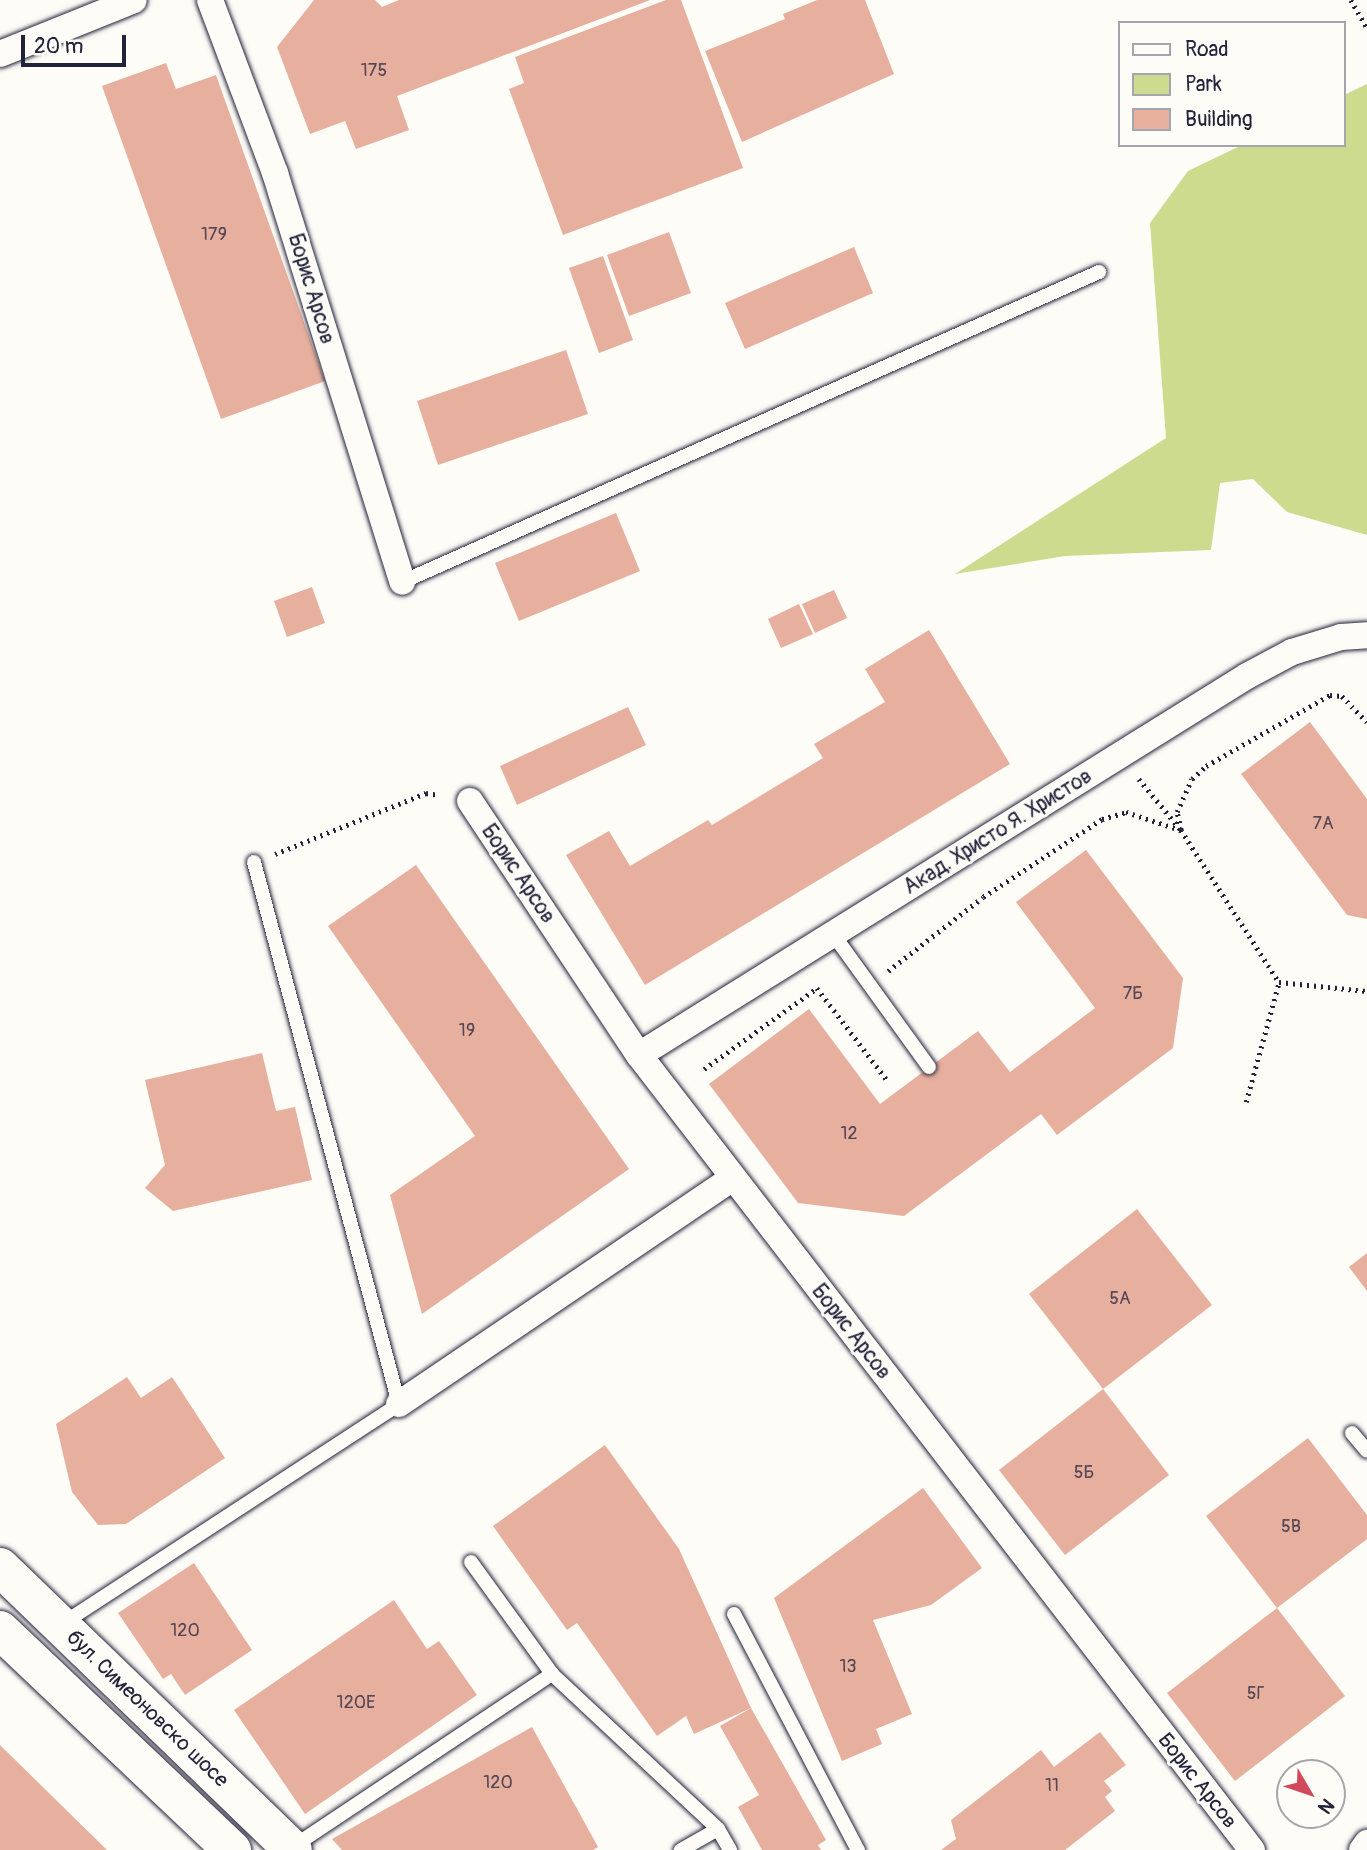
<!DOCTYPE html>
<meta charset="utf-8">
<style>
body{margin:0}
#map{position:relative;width:1367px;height:1850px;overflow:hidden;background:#fdfcf7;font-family:Pangolin,sans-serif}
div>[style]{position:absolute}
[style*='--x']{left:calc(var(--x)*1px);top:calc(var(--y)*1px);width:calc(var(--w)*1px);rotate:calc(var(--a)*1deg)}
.green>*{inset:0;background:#cddb8e}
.building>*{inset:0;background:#e7af9e}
.path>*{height:4.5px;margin-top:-2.25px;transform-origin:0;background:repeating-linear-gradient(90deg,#22223b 0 2px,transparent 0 7px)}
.roads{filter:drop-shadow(0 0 2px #22223b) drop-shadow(0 0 2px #22223b)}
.service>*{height:14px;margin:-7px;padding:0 7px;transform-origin:7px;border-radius:7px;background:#fdfcf7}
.minor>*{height:26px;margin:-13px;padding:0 13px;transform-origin:13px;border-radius:13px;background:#fdfcf7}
.secondary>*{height:38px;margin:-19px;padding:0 19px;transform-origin:19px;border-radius:19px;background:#fdfcf7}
span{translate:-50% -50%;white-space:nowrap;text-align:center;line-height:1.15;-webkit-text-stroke:6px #fdfcf7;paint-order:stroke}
.number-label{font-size:18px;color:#534554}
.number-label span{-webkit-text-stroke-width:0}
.street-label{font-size:21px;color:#22223b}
.legend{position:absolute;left:1118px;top:21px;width:228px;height:126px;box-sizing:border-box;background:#fdfcf7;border:2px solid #a5a5ac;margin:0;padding:9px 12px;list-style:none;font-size:21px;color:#22223b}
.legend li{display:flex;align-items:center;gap:14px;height:35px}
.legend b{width:35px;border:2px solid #a5a5ac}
.north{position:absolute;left:1276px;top:1759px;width:70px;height:70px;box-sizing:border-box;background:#fdfcf7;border:2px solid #a5a5ac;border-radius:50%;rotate:129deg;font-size:19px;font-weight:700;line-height:28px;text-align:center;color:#22223b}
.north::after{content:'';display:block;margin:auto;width:24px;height:32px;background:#d1495b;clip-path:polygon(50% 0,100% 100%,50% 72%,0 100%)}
.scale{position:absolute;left:21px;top:35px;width:105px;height:32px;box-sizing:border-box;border:4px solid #22223b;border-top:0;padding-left:9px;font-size:21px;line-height:24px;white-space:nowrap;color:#22223b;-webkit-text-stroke:5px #fdfcf7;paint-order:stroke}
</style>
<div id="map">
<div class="green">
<div style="clip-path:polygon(1367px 84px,1367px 535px,1287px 512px,1253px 479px,1220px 483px,1211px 550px,1065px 556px,955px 574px,1166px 438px,1150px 223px,1188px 171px,1242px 145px,1344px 145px,1344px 95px)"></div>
</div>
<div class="building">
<div style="clip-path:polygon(314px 0,375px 0,382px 7px,399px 0,650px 0,397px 96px,409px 130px,356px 149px,345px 121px,310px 134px,277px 47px)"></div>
<div style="clip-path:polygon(666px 0,681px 0,743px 168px,563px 235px,509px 89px,524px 83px,515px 57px)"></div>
<div style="clip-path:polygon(817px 0,865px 0,894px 74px,742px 142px,705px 51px,785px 19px,783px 14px)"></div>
<div style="clip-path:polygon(166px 63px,176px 89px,216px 75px,325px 381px,221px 419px,102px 86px)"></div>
<div style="clip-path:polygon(669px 232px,691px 293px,629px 316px,607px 255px)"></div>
<div style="clip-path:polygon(854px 247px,873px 293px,745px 349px,725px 303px)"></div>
<div style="clip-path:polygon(603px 256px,633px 340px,599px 353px,569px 268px)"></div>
<div style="clip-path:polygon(566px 350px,588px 414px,438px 465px,417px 401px)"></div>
<div style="clip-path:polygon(616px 513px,640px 571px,519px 621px,495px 563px)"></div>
<div style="clip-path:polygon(312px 587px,325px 623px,287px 637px,274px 601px)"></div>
<div style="clip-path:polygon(834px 590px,847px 618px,815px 633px,802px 604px)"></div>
<div style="clip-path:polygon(799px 604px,813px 634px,781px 648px,768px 619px)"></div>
<div style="clip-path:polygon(929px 630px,1010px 764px,645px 985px,566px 855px,609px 831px,630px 866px,708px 820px,712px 825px,823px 758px,814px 744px,885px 702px,865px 669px)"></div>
<div style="clip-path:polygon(628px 707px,646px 745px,517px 805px,500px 766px)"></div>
<div style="clip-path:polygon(1310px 722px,1367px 799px,1367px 919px,1347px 915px,1241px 774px)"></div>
<div style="clip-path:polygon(1086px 850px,1183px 978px,1173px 1048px,1057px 1135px,1041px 1114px,904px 1216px,798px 1203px,709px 1084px,809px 1009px,880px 1104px,978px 1031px,1010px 1072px,1095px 1008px,1016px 902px)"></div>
<div style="clip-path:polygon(416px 865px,629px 1169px,422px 1314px,390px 1195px,475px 1136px,328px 926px)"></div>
<div style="clip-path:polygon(262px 1053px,276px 1111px,295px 1107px,312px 1180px,173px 1211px,145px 1188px,165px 1165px,145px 1080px)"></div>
<div style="clip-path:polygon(1137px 1209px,1212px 1305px,1103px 1389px,1029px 1294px)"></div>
<div style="clip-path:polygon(1367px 1253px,1367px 1291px,1349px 1267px)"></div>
<div style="clip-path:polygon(127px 1377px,141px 1398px,172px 1377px,225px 1458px,126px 1524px,98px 1525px,72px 1492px,56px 1424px)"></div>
<div style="clip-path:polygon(1103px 1389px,1169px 1475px,1065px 1555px,999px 1470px)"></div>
<div style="clip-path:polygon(1308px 1438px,1367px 1515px,1367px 1539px,1277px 1608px,1345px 1696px,1235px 1781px,1167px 1693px,1277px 1608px,1206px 1516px)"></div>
<div style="clip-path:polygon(605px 1445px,679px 1549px,751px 1708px,694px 1734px,686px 1716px,657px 1736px,577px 1623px,567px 1630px,493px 1526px)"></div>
<div style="clip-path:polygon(923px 1488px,982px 1568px,931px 1605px,873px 1620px,912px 1714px,876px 1729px,882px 1744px,842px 1761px,774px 1598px)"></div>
<div style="clip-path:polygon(194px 1563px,252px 1650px,185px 1695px,171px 1674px,163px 1679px,118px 1613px)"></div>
<div style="clip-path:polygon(394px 1600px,427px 1649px,439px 1641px,477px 1695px,305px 1814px,234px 1710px)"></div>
<div style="clip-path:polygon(751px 1708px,826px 1840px,818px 1845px,821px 1850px,762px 1850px,738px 1807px,759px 1795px,720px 1726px)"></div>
<div style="clip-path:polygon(532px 1727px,598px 1847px,593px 1850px,342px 1850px,332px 1839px)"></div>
<div style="clip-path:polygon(1100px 1732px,1126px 1765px,1104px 1781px,1112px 1791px,1105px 1797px,1115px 1811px,1065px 1850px,941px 1850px,956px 1839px,951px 1820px,1041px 1750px,1054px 1767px)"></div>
<div style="clip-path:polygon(0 1745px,107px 1850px,0 1850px)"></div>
</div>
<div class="path">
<div style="--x:1351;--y:0;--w:32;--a:60"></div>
<div style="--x:1139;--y:779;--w:66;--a:50.5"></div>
<div style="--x:1181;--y:830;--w:181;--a:57.2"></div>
<div style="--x:1279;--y:982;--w:88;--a:5.8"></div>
<div style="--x:275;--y:854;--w:163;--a:-22"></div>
<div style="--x:426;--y:793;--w:13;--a:9"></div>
<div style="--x:888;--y:971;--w:120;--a:-37.9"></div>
<div style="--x:983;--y:897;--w:142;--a:-33.2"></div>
<div style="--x:1102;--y:819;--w:25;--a:-16"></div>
<div style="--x:1126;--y:812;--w:58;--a:18.1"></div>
<div style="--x:1181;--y:830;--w:18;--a:-103"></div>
<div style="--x:1177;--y:812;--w:36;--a:-66"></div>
<div style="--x:1192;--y:779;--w:19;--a:-43"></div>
<div style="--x:1206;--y:766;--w:143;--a:-29.8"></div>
<div style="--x:1330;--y:695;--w:12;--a:5"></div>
<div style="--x:1342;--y:696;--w:36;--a:46"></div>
<div style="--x:704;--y:1069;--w:139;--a:-35.6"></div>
<div style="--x:817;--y:988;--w:116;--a:52.7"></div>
<div style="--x:1246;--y:1102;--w:124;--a:-74.6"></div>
</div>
<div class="roads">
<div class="service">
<div style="--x:402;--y:582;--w:763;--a:-23.98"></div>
<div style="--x:833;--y:934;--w:164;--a:54.2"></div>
<div style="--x:1352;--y:1433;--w:23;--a:50"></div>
<div style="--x:471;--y:1562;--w:138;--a:54.1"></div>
<div style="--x:552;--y:1674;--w:227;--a:43"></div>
<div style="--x:718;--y:1829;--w:43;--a:150.4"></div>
<div style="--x:734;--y:1614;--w:267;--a:62.3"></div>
<div style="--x:62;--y:1624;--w:402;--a:-33.1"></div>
<div style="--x:399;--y:1404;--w:561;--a:-104.98"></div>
<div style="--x:718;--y:1829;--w:24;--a:60"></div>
<div style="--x:291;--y:1848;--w:314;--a:-33.7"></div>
</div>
<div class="minor">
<div style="--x:210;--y:0;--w:185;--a:69.4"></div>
<div style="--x:275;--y:173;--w:428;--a:72.7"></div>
<div style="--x:0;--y:54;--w:144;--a:-21.9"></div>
<div style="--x:470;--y:801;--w:305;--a:56.4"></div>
<div style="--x:639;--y:1055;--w:1004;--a:52.37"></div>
<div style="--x:639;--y:1055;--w:716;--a:-31.94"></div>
<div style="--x:1247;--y:676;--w:51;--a:-28.1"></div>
<div style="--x:1292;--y:652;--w:51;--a:-17"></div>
<div style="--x:1341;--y:637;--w:26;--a:-4"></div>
<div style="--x:399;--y:1404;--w:403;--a:-34.1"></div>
<div style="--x:1362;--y:1850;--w:9;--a:-54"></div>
</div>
<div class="secondary">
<div style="--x:0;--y:1567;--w:407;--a:44"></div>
<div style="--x:0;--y:1630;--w:320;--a:43.5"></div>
</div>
</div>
<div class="number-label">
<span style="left:374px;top:71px">175</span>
<span style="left:214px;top:235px">179</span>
<span style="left:1323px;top:824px">7А</span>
<span style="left:1133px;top:994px">7Б</span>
<span style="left:467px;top:1031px">19</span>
<span style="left:849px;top:1134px">12</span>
<span style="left:1120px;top:1299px">5A</span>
<span style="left:1084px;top:1473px">5Б</span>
<span style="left:1291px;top:1527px">5В</span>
<span style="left:185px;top:1631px">120</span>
<span style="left:848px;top:1667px">13</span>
<span style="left:1256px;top:1694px">5Г</span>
<span style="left:356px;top:1703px">120Е</span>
<span style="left:498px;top:1783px">120</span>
<span style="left:1052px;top:1786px">11</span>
</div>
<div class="street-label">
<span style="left:311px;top:289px;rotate:73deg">Борис Арсов</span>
<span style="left:998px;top:832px;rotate:-32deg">Акад. Христо Я. Христов</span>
<span style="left:518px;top:874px;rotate:56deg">Борис Арсов</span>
<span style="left:851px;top:1332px;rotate:52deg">Борис Арсов</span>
<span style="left:147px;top:1709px;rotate:44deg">бул. Симеоновско шосе</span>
<span style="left:1197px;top:1781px;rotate:52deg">Борис Арсов</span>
</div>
<ul class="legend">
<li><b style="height:9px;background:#fdfcf7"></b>Road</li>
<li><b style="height:19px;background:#cddb8e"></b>Park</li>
<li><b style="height:19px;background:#e7af9e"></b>Building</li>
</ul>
<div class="north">N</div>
<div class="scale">20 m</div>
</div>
